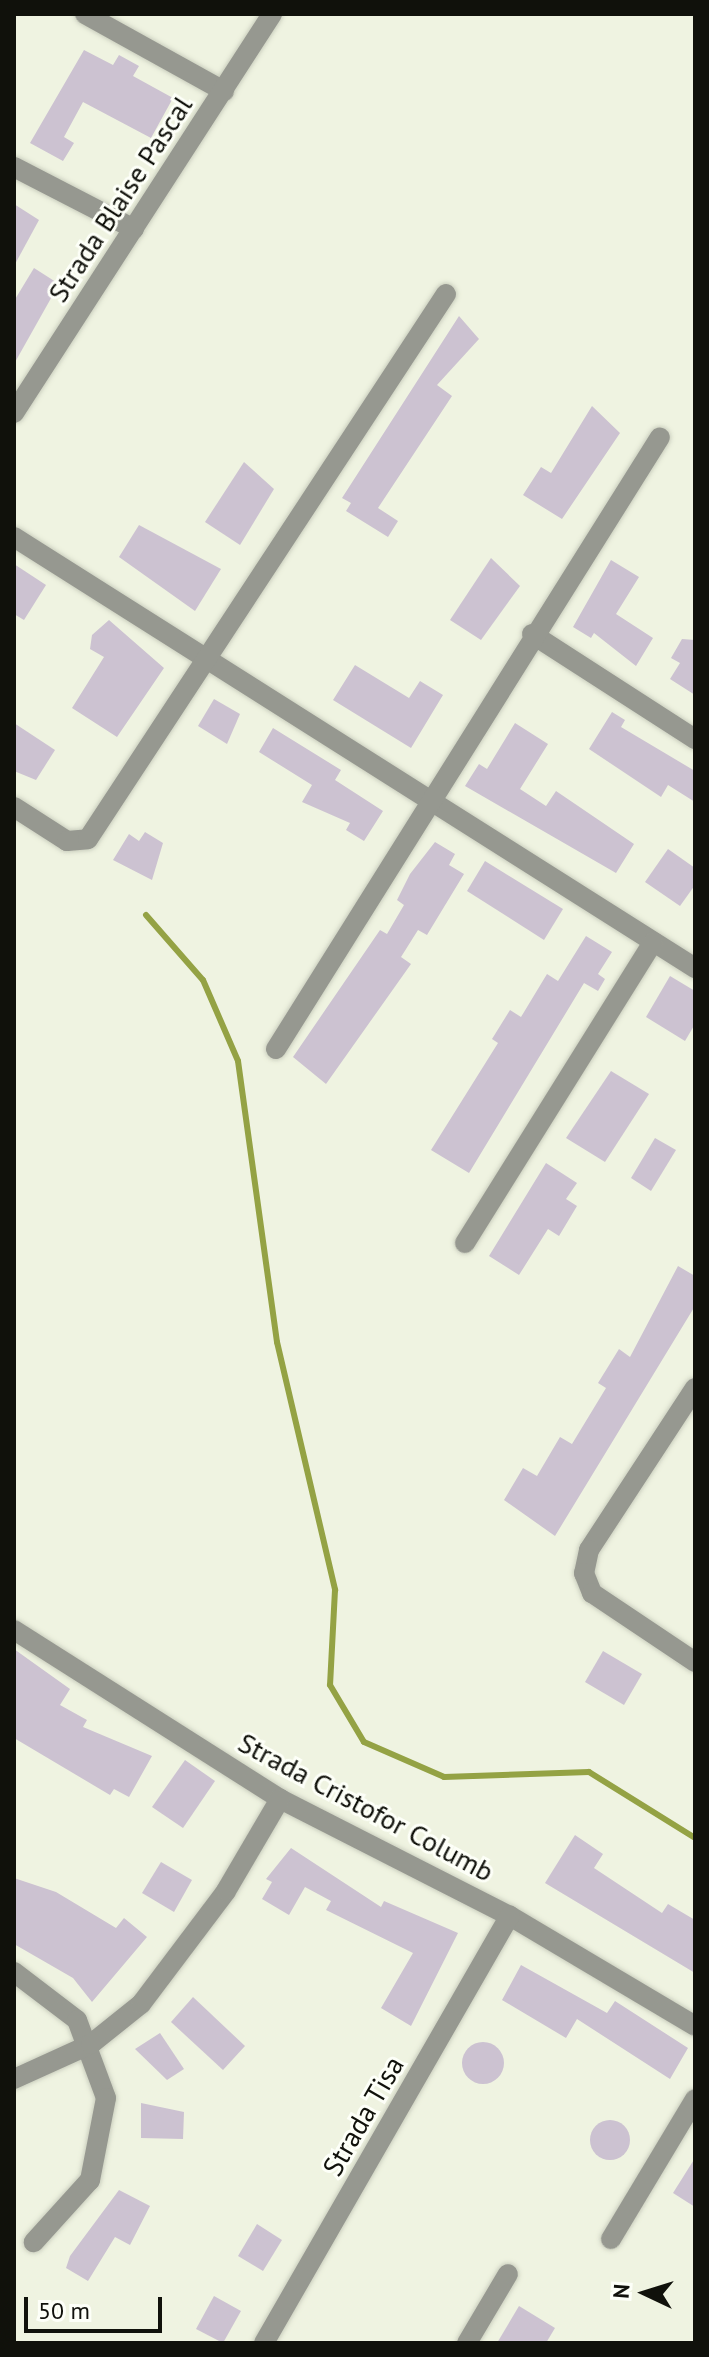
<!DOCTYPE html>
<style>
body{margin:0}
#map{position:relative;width:709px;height:2357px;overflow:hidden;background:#eff3e1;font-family:"PT Sans",sans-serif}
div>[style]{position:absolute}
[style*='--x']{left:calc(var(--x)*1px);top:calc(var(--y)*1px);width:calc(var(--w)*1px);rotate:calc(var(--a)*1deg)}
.stream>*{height:6px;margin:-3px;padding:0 3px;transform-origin:3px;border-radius:3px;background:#94a244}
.building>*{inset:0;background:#ccc2d1}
.round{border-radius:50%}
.roads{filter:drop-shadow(0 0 2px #cbcfbf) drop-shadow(0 0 2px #cbcfbf)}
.minor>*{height:20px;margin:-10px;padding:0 10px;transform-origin:10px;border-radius:10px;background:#969890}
span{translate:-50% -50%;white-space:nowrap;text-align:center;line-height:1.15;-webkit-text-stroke:6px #fdfff8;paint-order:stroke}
.street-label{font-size:28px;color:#10110b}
.frame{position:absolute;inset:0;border:16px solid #10110b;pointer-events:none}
.north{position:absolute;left:605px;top:2253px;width:80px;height:80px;-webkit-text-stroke:6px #fdfff8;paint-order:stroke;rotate:274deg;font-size:22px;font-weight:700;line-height:32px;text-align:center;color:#10110b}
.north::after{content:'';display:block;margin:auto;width:28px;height:36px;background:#10110b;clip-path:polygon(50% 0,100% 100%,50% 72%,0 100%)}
.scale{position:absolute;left:24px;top:2297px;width:138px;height:36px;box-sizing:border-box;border:4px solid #10110b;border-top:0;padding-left:10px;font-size:24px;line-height:28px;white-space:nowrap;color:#10110b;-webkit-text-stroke:6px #fdfff8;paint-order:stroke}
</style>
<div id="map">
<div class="stream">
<div style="--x:146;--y:915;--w:86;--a:48.8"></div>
<div style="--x:203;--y:980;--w:88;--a:66.6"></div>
<div style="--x:238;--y:1061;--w:284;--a:82.1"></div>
<div style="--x:277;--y:1342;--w:255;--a:76.8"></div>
<div style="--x:335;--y:1590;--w:95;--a:93"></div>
<div style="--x:330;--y:1685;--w:66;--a:59.2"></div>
<div style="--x:364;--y:1742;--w:87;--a:23.6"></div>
<div style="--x:444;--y:1777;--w:145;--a:-2"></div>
<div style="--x:589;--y:1772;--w:125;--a:31.9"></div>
</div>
<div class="building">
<div style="clip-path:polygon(84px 50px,113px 65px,119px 55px,139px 66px,133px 76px,173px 98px,151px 138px,83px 102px,64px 137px,74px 143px,63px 161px,30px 143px)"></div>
<div style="clip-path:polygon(14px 204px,39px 220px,14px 266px)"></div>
<div style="clip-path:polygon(34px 268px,59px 284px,14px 364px,14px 301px)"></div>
<div style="clip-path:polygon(459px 316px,479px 339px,437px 385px,452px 396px,378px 508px,398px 521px,388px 537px,346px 511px,351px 503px,342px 498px)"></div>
<div style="clip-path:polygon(592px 406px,620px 433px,562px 519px,523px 495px,541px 467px,551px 473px)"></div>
<div style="clip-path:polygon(244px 462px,274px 489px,240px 545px,205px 522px)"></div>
<div style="clip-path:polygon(139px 525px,221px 569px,195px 611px,119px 557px)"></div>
<div style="clip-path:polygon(491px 558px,520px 586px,481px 640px,450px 620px)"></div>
<div style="clip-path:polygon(611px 560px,639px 577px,616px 614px,653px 638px,636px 666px,594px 633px,591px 638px,573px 627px)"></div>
<div style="clip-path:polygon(14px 564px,46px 585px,24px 620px,14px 614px)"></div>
<div style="clip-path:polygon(109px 620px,164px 668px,117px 737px,72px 708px,104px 657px,90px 649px,92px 635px)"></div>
<div style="clip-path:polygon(682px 639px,695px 640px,695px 695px,670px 679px,680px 663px,671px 658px)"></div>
<div style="clip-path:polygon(355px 665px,409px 698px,420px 681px,443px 695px,411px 748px,333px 700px)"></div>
<div style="clip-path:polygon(214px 699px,240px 714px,227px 744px,198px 726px)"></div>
<div style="clip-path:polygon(612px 712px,625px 720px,621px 727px,695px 771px,695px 802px,668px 785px,661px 797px,589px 749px)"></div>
<div style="clip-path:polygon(14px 723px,55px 750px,36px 780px,14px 771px)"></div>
<div style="clip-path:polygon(515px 723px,548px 744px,520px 789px,546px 806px,556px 791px,634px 844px,616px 873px,465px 786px,479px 764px,487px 769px)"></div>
<div style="clip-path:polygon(273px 728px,341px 770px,335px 780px,383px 811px,364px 841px,346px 830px,350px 823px,302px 802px,312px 785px,259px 752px)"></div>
<div style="clip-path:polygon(145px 832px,163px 843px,152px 880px,113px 860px,129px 834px,139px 841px)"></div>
<div style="clip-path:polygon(435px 842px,455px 854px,449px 865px,464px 874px,427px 935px,418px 930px,401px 957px,411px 964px,326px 1084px,293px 1057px,380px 930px,387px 934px,404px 905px,397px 900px,410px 874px)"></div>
<div style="clip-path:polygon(668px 849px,695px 868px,695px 885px,680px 906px,645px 882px)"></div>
<div style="clip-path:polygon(485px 861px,563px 909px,544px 940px,467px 891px)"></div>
<div style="clip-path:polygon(586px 936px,612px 952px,598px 974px,605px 979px,598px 991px,584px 983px,469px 1173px,431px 1150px,498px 1043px,492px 1039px,510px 1010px,521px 1017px,547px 974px,558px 981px)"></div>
<div style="clip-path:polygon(670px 976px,695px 991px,695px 1024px,685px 1041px,646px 1017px)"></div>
<div style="clip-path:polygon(611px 1071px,649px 1094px,605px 1162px,566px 1138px)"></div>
<div style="clip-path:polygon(655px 1138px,676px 1150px,651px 1191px,631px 1178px)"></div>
<div style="clip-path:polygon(546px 1163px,577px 1183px,566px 1199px,577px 1206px,559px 1236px,548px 1229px,519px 1275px,489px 1256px)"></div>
<div style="clip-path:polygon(678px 1266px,695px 1276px,695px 1306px,555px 1536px,504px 1500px,523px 1468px,537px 1476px,560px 1437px,572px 1444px,606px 1388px,598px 1383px,619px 1349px,630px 1357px)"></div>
<div style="clip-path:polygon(14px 1649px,70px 1689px,60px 1705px,87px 1720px,83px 1727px,152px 1756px,129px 1797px,114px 1789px,110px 1795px,14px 1738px)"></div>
<div style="clip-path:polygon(603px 1651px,642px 1674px,624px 1705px,585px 1682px)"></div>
<div style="clip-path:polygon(185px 1760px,215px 1781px,183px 1828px,152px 1807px)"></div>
<div style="clip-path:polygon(575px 1835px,603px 1854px,594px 1868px,662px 1913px,668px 1904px,695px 1920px,695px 1973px,545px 1883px)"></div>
<div style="clip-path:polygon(291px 1848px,381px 1907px,384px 1901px,458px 1933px,411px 2026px,381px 2008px,413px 1953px,326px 1910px,331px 1901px,305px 1887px,289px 1915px,262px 1899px,272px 1882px,266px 1879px)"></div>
<div style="clip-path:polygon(161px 1862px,192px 1880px,174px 1912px,142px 1893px)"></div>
<div style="clip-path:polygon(14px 1878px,56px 1892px,116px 1928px,124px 1918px,147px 1937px,92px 2002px,73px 1978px,14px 1944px)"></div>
<div style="clip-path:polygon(521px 1965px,607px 2013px,615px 2001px,688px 2048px,670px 2079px,577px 2019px,566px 2038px,502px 2000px)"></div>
<div style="clip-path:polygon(193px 1997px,245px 2046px,223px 2070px,171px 2022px)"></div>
<div style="clip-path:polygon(160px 2033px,184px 2069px,167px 2080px,135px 2049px)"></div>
<div class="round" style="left:462px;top:2042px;width:42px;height:42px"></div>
<div style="clip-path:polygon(141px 2103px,184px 2112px,183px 2139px,141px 2138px)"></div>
<div class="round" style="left:590px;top:2120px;width:40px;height:40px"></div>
<div style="clip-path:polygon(695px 2158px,695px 2207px,673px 2193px)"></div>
<div style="clip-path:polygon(119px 2190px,150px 2206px,130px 2245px,115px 2237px,88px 2281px,66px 2268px,70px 2256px)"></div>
<div style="clip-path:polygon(257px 2224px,282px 2240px,263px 2271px,238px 2256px)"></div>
<div style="clip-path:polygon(214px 2296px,241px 2311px,223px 2343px,196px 2329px)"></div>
<div style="clip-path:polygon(519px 2306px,555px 2328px,546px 2343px,497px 2343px)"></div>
</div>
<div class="roads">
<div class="minor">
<div style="--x:85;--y:14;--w:159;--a:29"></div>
<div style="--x:14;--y:167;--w:135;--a:27.3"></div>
<div style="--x:14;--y:413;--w:475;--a:-57.1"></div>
<div style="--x:14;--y:537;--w:806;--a:32.33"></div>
<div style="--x:532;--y:634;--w:194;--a:32.8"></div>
<div style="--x:14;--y:807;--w:63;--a:32.7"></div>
<div style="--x:67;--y:841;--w:21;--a:-5"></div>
<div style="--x:88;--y:839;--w:652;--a:-56.7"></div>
<div style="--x:276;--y:1049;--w:722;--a:-57.89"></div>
<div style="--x:465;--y:1243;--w:355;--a:-58"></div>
<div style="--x:695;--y:1388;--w:194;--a:123.2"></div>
<div style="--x:589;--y:1550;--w:24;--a:102"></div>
<div style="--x:584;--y:1573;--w:22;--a:68"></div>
<div style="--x:592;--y:1593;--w:124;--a:33.8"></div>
<div style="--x:14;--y:1630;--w:315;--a:32.4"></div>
<div style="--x:280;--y:1799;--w:258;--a:27"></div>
<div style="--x:510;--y:1916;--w:215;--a:30.7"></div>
<div style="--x:14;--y:1972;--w:79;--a:37.3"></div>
<div style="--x:77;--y:2020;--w:83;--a:69.6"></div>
<div style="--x:106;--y:2098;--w:84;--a:101"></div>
<div style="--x:90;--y:2180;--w:84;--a:132.1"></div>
<div style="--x:14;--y:2079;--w:85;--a:-24.4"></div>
<div style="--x:91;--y:2044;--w:64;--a:-38.7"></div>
<div style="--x:141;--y:2004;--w:141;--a:-53"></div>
<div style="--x:226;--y:1891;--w:107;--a:-59.6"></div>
<div style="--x:611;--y:2239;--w:163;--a:-59"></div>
<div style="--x:264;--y:2343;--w:493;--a:-60.1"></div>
<div style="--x:467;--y:2343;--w:80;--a:-59.3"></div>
</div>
</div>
<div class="street-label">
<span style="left:120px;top:199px;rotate:-57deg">Strada Blaise Pascal</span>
<span style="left:366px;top:1807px;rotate:28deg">Strada Cristofor Columb</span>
<span style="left:363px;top:2116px;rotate:-60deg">Strada Tisa</span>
</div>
<div class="frame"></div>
<div class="north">N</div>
<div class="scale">50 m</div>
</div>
